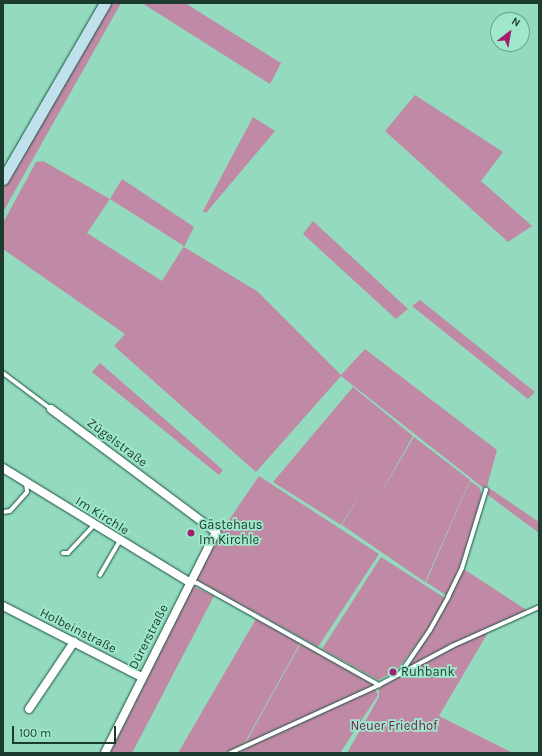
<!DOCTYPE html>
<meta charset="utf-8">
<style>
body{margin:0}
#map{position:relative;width:542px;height:756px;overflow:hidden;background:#93dabe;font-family:Karla,sans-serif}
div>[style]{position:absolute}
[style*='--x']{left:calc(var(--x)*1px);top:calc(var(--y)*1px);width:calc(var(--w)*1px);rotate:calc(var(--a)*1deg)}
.green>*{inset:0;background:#c089a5}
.roads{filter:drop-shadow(0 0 1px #19503d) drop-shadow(0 0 1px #19503d)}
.lane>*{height:4px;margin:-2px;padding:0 2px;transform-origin:2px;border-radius:2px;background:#fff}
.street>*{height:8px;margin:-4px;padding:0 4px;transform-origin:4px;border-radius:4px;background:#fff}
.secondary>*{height:11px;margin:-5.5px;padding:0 5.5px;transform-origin:5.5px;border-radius:5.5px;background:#bfe1ec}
.dots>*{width:11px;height:11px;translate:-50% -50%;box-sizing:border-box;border:2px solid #a0e8cb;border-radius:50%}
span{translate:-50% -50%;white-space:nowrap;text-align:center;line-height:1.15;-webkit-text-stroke:3.5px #a0e8cb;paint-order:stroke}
.street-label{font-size:13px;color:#1d3a2f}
.poi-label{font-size:13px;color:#1d3a2f}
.left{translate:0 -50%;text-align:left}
.park-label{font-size:13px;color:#762155}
.frame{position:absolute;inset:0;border:4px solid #1d3a2f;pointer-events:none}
.north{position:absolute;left:490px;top:12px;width:40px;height:40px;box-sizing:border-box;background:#a0e8cb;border:1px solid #6ca28d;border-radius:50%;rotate:31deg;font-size:11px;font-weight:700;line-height:16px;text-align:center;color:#1d3a2f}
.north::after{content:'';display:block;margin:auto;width:14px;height:18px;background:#a01f71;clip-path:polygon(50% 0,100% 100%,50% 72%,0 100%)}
.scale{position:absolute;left:12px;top:726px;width:104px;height:18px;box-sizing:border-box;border:2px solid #1d3a2f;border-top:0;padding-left:5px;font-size:12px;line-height:14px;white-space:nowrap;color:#1d3a2f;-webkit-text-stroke:3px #a0e8cb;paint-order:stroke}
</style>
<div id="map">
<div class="green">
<div style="clip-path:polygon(105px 3px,121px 3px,3px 212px,3px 179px)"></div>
<div style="clip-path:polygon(142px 3px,185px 3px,281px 63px,270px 84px)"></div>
<div style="clip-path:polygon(415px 95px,503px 152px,481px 181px,532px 226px,508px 242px,385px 131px)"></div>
<div style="clip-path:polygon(253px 117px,275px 131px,206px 213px,203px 211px)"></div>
<div style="clip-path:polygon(evenodd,43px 161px,110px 199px,122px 179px,194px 227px,184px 247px,257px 291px,341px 375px,365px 349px,497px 450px,486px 490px,341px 376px,256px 472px,114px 346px,125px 334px,3px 249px,3px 223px,36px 162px,43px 161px,110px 199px,184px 246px,162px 281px,87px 233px,110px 199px)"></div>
<div style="clip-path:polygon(313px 221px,408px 309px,396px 319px,303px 234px)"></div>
<div style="clip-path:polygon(420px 300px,535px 392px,528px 399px,412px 306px)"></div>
<div style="clip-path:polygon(100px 363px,223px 470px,219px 475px,92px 372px)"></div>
<div style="clip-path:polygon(353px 387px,413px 436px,378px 498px,414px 437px,470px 480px,425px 582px,342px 525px,362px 491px,341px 525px,273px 482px)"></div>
<div style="clip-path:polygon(259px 476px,379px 554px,318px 647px,196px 580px,220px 533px)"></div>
<div style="clip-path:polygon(470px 481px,479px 487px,482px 495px,460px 566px,447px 596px,426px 582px)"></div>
<div style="clip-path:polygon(489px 488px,539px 522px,539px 533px,488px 495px)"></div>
<div style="clip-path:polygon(381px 557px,445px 598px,428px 630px,397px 670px,378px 680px,322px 649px)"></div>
<div style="clip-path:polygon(462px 568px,528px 611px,490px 629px,439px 716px,513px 753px,347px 753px,379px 697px,379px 685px,400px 674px,430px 630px)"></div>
<div style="clip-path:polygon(193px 586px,214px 596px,132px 753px,110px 753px)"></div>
<div style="clip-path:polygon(256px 619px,300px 643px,239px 753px,178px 753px)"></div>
<div style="clip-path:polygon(301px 643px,372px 683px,378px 695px,340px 753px,240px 753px)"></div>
</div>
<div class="roads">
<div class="lane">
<div style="--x:3;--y:373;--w:60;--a:36.9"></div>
<div style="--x:3;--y:512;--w:7;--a:-8"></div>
<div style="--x:10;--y:511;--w:25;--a:-48"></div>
<div style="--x:27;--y:492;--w:9;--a:-96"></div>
<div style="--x:63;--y:553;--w:5;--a:0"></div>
<div style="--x:68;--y:553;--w:38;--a:-47"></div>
<div style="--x:100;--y:575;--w:39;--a:-60"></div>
<div style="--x:190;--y:582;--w:7;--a:8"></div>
<div style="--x:197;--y:583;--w:209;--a:29.3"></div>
<div style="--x:400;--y:674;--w:53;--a:-55.7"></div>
<div style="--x:430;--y:630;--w:38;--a:-61"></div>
<div style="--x:448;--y:597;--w:32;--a:-64"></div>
<div style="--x:462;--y:568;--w:82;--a:-72.9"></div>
<div style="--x:230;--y:753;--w:164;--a:-24.5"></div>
<div style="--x:379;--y:685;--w:83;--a:-28.1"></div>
<div style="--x:452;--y:646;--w:95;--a:-24.1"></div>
</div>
<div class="street">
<div style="--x:51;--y:409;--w:206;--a:36.7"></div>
<div style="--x:216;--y:532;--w:247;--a:116.7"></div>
<div style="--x:3;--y:468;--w:218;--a:31.5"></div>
<div style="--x:3;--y:606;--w:156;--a:27.1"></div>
<div style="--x:29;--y:709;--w:81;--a:-56.1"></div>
</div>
<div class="secondary">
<div style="--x:3;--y:179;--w:203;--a:-59.9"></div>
</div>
</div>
<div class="dots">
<div style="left:191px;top:533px;background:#a01f71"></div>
<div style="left:393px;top:672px;background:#a01f71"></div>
</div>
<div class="street-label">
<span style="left:117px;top:443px;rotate:37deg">Zügelstraße</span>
<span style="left:102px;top:516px;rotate:32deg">Im Kirchle</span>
<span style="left:78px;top:631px;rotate:27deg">Holbeinstraße</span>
<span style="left:149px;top:637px;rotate:-63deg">Dürerstraße</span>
</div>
<div class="poi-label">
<span class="left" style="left:199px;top:533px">Gästehaus<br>Im Kirchle</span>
<span class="left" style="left:401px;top:672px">Ruhbank</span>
</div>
<div class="park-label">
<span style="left:394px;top:726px">Neuer Friedhof</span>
</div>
<div class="frame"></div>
<div class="north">N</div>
<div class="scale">100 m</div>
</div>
